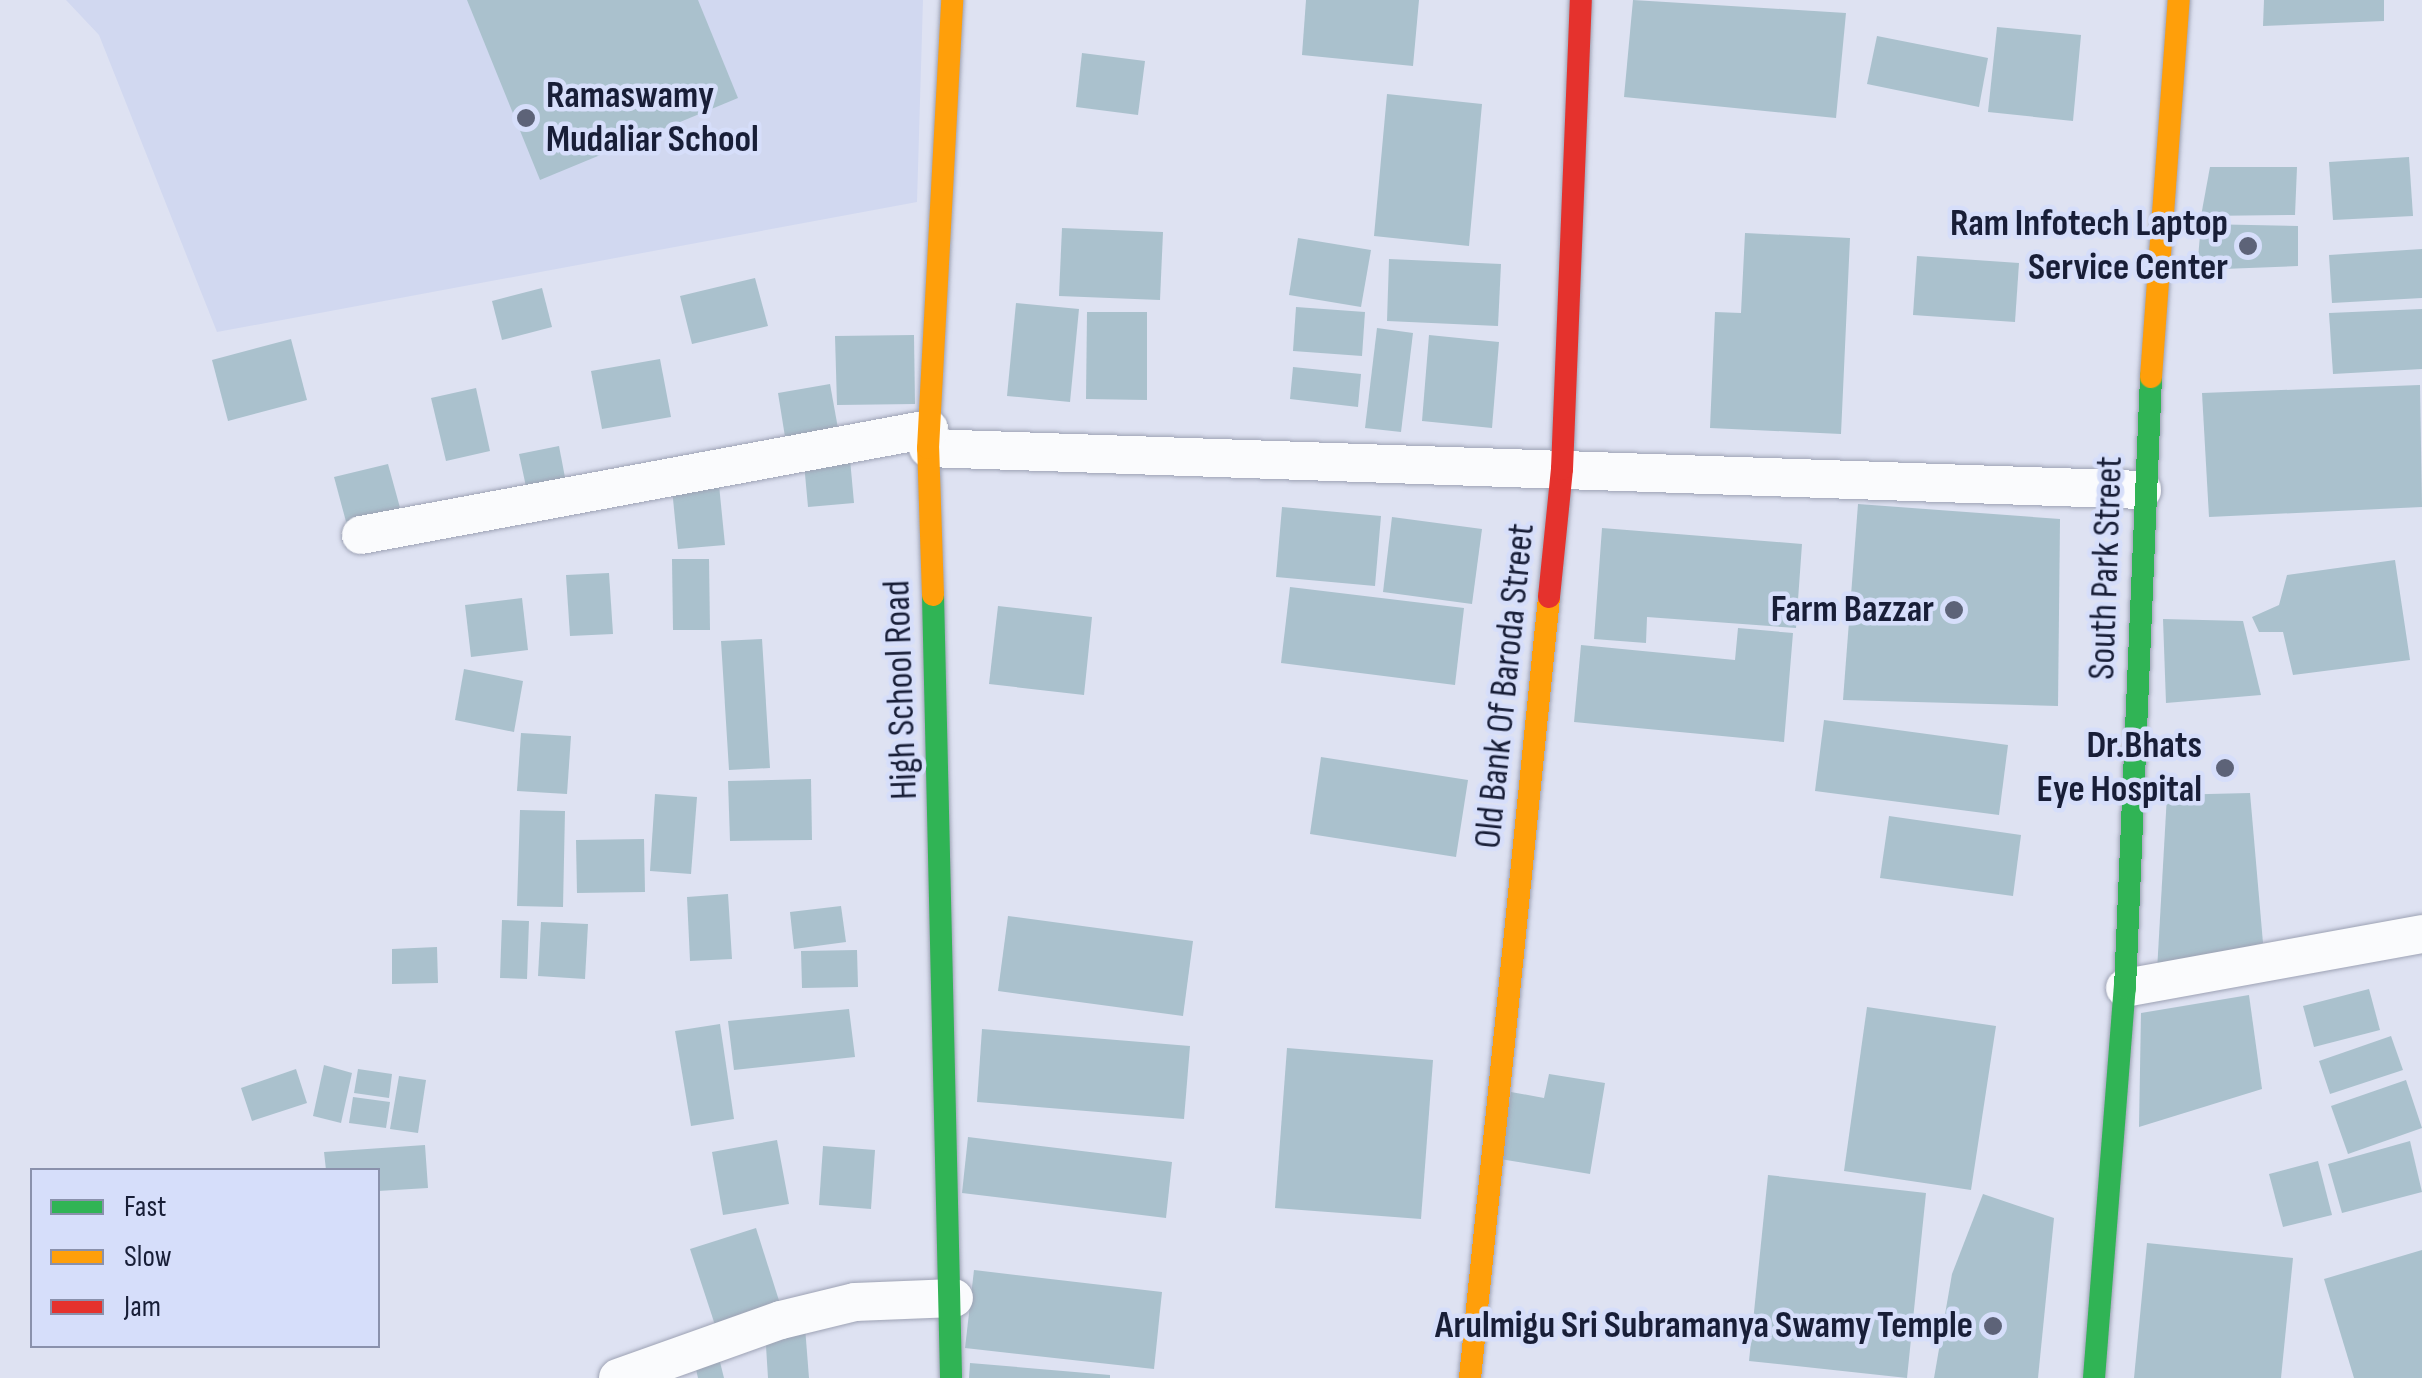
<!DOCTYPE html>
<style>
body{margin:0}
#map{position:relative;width:2422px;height:1378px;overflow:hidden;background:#dee2f2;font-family:"Sofia Sans Condensed",sans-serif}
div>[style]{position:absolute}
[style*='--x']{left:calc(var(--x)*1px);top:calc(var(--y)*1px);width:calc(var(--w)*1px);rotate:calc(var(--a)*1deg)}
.built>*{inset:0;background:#d1d8f0}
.building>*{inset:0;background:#aac1cd}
.roads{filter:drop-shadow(0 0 2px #9da2b4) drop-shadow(0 0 2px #9da2b4)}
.street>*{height:38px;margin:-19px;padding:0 19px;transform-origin:19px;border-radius:19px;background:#fafbfd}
.fast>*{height:22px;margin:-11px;padding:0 11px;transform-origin:11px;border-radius:11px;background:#30b455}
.slow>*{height:22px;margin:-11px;padding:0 11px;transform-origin:11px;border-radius:11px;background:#ff9f0a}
.jam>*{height:22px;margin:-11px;padding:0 11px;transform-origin:11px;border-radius:11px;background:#e5322d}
.dots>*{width:28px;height:28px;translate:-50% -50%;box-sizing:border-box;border:5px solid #d6defa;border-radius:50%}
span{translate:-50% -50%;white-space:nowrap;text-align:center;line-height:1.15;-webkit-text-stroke:9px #d6defa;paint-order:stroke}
.poi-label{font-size:38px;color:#181e37;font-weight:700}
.left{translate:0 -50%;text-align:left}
.right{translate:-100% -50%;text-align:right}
.street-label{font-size:38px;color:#181e37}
.legend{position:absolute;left:30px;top:1168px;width:350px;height:180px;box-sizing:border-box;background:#d6defa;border:2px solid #8a91ac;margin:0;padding:12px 18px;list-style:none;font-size:30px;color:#181e37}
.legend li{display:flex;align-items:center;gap:20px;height:50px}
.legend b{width:50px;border:2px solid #8a91ac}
</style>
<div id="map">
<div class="built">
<div style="clip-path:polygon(66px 0,923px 0,917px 202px,217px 332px,99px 35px)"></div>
</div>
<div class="building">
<div style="clip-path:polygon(467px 0,698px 0,738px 98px,540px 180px)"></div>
<div style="clip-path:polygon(1306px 0,1419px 0,1413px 66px,1302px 55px)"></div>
<div style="clip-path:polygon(1633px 0,1846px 13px,1836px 118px,1624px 97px)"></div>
<div style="clip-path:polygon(2264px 0,2384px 0,2384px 21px,2263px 26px)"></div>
<div style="clip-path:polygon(1997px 27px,2081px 35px,2073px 121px,1988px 112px)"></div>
<div style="clip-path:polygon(1877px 36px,1988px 58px,1979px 107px,1867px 84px)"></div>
<div style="clip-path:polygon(1082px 53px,1145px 61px,1138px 115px,1076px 107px)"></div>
<div style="clip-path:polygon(1387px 94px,1482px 104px,1469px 246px,1374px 236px)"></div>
<div style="clip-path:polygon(2409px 157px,2413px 216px,2333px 220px,2329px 162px)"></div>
<div style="clip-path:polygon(2210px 167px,2297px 167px,2295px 215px,2201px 216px)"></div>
<div style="clip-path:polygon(2201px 224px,2298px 226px,2298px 266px,2197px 270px)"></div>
<div style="clip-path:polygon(1062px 228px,1163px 232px,1160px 300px,1059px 296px)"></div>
<div style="clip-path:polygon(1745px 233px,1850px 238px,1841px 434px,1710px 428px,1715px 312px,1741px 313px)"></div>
<div style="clip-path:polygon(1298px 238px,1371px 250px,1361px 307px,1289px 295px)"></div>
<div style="clip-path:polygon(2422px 249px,2422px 298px,2332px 303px,2329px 255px)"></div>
<div style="clip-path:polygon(1917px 256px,2019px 263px,2015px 322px,1913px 315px)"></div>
<div style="clip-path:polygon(1389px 259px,1501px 264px,1498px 326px,1387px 321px)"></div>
<div style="clip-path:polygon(755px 278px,768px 326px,692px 344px,680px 296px)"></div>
<div style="clip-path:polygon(542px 288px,552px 327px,502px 340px,492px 301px)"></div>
<div style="clip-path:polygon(1016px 303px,1079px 309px,1070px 402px,1007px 396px)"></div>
<div style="clip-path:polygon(1296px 307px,1365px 312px,1362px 356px,1293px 351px)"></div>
<div style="clip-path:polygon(2422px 309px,2422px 369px,2333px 374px,2329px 313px)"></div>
<div style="clip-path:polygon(1087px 312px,1147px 312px,1147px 400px,1086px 399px)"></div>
<div style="clip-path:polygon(1377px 328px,1413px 333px,1401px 432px,1365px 428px)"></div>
<div style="clip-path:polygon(914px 335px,915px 404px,837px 405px,835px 336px)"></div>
<div style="clip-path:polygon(1429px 335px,1499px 342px,1492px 428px,1422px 421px)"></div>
<div style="clip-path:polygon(291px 339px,307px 400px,228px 421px,212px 360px)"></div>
<div style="clip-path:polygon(660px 359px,671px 417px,602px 429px,591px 371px)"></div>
<div style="clip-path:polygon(1293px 367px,1361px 374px,1358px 407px,1290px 399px)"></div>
<div style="clip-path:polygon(830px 384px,839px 434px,786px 443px,778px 393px)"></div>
<div style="clip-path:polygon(2420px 385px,2422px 507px,2209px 517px,2202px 393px)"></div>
<div style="clip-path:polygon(476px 388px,490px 451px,446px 461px,431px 398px)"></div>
<div style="clip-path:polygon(559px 446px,567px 488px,528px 496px,519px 454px)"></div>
<div style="clip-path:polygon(850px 459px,854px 503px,808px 507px,804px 463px)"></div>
<div style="clip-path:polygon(388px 464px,402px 515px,348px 529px,334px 477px)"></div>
<div style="clip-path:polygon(719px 485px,725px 545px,678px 549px,672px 489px)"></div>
<div style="clip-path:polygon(1858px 504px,2060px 519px,2058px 706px,1843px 700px)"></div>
<div style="clip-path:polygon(1282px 507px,1381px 516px,1375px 586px,1276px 577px)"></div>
<div style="clip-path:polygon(1392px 517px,1482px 529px,1472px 604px,1383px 592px)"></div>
<div style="clip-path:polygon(1602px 528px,1802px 544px,1796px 628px,1647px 617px,1646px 643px,1594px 639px)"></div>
<div style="clip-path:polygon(672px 559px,709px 559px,710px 630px,673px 630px)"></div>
<div style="clip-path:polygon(2395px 560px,2410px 660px,2293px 675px,2283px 632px,2259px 632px,2252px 617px,2279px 605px,2287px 575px)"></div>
<div style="clip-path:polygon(609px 573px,613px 634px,570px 636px,566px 575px)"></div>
<div style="clip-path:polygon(1290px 587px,1464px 608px,1455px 685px,1281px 663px)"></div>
<div style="clip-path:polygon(522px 598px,528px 650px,471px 657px,465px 605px)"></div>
<div style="clip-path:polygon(998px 606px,1092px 617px,1084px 695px,989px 684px)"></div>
<div style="clip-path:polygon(2163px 619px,2243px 621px,2261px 695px,2166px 703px)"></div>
<div style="clip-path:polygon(1738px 628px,1793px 633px,1784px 742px,1574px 722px,1581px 645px,1735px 660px)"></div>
<div style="clip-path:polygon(762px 639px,770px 768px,729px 770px,721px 641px)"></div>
<div style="clip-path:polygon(464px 669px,523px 681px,514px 732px,455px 720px)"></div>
<div style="clip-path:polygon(1824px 720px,2008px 745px,1999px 815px,1815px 791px)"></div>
<div style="clip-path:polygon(521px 733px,571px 736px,567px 794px,517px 791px)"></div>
<div style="clip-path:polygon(1321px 757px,1468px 780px,1456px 857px,1310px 834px)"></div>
<div style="clip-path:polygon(811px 779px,812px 840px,730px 841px,728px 781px)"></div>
<div style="clip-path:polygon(2250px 793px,2263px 943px,2157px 971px,2167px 795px)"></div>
<div style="clip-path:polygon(655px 794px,697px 797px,691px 874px,650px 871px)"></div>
<div style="clip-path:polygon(520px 810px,565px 811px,563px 907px,517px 906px)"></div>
<div style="clip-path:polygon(1889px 816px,2021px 835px,2013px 896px,1880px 878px)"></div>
<div style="clip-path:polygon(644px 839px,645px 892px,577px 893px,576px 840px)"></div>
<div style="clip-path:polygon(728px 894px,732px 959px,690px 961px,687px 897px)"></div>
<div style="clip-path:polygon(841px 906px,846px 942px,794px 949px,790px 912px)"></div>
<div style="clip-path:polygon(1008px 916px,1193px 941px,1183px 1016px,998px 991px)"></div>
<div style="clip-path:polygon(502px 920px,529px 921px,527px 979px,500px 978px)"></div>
<div style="clip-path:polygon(541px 922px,588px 924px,585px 979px,538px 976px)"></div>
<div style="clip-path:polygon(437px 947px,438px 983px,392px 984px,392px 949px)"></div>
<div style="clip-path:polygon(857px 950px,858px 987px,802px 988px,801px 951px)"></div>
<div style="clip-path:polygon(2369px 989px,2380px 1030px,2314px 1047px,2303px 1006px)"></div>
<div style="clip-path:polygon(2249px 995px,2262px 1089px,2139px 1127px,2141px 1013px)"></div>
<div style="clip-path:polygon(1867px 1007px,1996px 1026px,1971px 1190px,1844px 1171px)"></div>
<div style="clip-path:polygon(849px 1009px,855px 1057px,734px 1070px,728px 1021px)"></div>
<div style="clip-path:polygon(720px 1024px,734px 1119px,691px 1126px,675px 1031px)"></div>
<div style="clip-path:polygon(982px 1029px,1190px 1046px,1184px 1119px,977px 1102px)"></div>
<div style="clip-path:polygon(2391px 1036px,2403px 1070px,2330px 1094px,2319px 1061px)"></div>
<div style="clip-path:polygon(1287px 1048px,1433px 1060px,1421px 1219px,1275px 1208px)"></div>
<div style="clip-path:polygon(324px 1065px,352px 1073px,341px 1123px,313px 1116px)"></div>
<div style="clip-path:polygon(296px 1069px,307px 1103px,252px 1121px,241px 1088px)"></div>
<div style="clip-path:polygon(358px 1069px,392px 1074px,389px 1098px,354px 1093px)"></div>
<div style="clip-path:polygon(1549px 1074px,1605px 1083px,1590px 1174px,1500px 1159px,1511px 1092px,1544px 1098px)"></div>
<div style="clip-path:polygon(399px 1076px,426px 1080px,418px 1133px,390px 1129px)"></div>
<div style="clip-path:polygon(2406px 1080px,2422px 1128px,2348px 1154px,2331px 1106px)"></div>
<div style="clip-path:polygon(353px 1097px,390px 1102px,386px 1128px,349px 1123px)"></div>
<div style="clip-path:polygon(968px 1137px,1172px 1162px,1166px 1218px,962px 1193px)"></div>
<div style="clip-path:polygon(777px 1140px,789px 1204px,723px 1215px,712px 1152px)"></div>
<div style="clip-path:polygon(2410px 1141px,2422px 1192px,2342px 1213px,2328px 1164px)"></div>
<div style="clip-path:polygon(425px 1145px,428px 1188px,378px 1191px,378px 1170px,326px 1170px,324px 1152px)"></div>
<div style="clip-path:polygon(823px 1146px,875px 1150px,871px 1209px,819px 1205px)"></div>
<div style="clip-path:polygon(2318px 1161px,2332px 1215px,2283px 1227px,2269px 1174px)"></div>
<div style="clip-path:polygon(1768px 1175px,1926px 1193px,1907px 1378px,1749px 1361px)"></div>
<div style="clip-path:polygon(1983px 1194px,2054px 1218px,2038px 1378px,1934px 1378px,1952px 1274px)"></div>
<div style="clip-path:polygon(756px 1228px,782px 1310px,717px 1331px,690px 1249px)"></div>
<div style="clip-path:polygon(2147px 1243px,2293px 1258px,2281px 1378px,2134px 1378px)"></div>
<div style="clip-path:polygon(2422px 1250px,2422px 1378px,2354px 1378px,2324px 1279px)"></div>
<div style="clip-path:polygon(974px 1270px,1162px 1292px,1154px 1369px,965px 1348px)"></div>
<div style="clip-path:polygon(805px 1327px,809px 1378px,768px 1378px,765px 1330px)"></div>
<div style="clip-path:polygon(717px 1350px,724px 1378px,698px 1378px,693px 1356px)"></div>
<div style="clip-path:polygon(970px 1363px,1110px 1375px,1110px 1378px,969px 1378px)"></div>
</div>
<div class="roads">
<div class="street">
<div style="--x:928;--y:448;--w:1215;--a:1.98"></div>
<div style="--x:361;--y:535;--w:578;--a:-10.57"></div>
<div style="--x:2125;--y:988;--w:302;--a:-10.3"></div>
<div style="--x:618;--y:1378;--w:173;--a:-19.6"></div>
<div style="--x:781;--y:1320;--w:76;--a:-13.7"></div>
<div style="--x:855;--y:1302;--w:99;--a:-2.3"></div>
</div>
<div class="fast">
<div style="--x:933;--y:595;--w:783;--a:88.68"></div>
<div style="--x:2094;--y:1378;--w:391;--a:-85.5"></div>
<div style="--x:2125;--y:988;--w:612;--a:-87.56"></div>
</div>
<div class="slow">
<div style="--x:2151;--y:377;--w:378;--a:-85.8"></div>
<div style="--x:933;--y:595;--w:147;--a:-91.9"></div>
<div style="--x:928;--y:448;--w:449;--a:-86.9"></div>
<div style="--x:1470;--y:1378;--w:785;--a:-84.22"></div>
</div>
<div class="jam">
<div style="--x:1549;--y:597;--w:129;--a:-84.2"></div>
<div style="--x:1562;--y:469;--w:469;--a:-87.7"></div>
</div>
</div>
<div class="dots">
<div style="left:526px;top:118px;background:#5d6378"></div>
<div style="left:2248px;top:246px;background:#5d6378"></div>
<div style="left:1954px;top:610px;background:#5d6378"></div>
<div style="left:2225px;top:768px;background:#5d6378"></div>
<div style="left:1993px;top:1326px;background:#5d6378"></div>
</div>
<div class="poi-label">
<span class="left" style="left:546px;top:118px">Ramaswamy<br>Mudaliar School</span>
<span class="right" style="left:2228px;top:246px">Ram Infotech Laptop<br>Service Center</span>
<span class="right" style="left:1934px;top:610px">Farm Bazzar</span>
<span class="right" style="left:2202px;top:768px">Dr.Bhats<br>Eye Hospital</span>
<span class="right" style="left:1973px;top:1326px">Arulmigu Sri Subramanya Swamy Temple</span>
</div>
<div class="street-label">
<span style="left:2106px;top:568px;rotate:-88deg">South Park Street</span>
<span style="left:1505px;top:686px;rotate:-84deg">Old Bank Of Baroda Street</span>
<span style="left:901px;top:690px;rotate:-92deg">High School Road</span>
</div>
<ul class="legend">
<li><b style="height:12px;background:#30b455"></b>Fast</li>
<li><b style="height:12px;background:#ff9f0a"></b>Slow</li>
<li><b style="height:12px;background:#e5322d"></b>Jam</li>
</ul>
</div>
